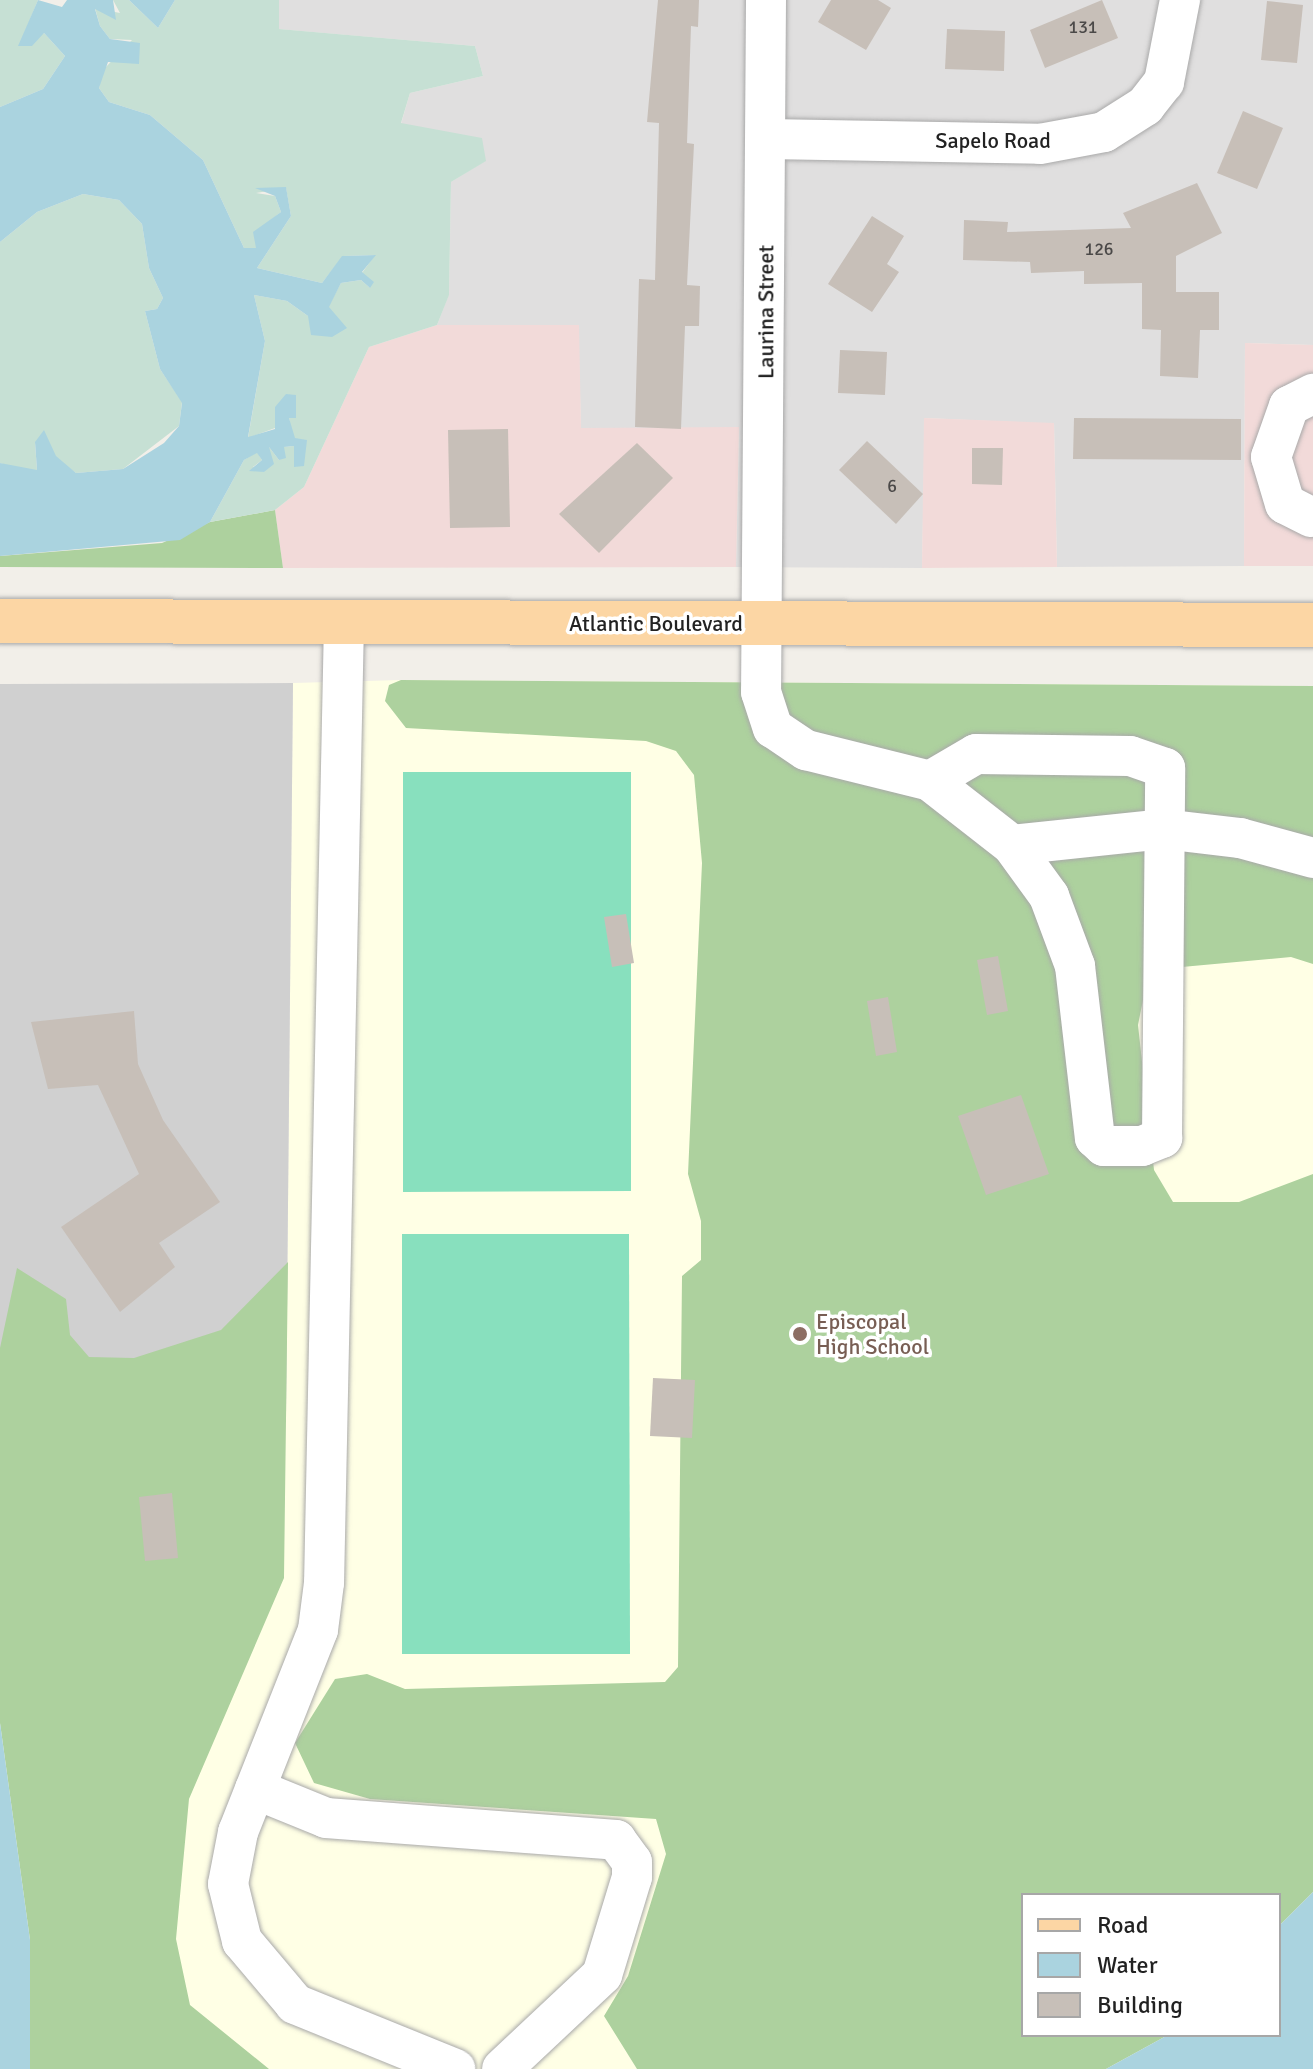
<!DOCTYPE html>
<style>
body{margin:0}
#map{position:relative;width:1313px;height:2069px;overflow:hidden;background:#f2efe9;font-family:Signika,sans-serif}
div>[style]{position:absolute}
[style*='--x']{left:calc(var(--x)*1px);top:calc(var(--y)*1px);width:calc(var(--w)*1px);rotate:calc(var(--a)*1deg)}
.residential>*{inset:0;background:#e0dfdf}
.commercial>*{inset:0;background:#f2dad9}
.education>*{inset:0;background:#ffffe5}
.religious>*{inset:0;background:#d0d0d0}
.forest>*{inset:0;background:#add19e}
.wetland>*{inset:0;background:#c6e0d4}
.pitch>*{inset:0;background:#88e0be}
.water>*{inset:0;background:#aad3df}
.building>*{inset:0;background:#c7bfb8}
.roads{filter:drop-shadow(0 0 2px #a9a9a9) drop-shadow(0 0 2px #a9a9a9)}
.minor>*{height:40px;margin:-20px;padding:0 20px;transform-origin:20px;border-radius:20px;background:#fff}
.major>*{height:44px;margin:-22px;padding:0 22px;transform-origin:22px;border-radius:22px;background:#fcd6a4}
.dots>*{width:22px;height:22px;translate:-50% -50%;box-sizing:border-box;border:4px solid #fff;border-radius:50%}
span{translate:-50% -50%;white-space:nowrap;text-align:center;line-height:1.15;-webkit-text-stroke:7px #fff;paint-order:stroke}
.number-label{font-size:18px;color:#4b4948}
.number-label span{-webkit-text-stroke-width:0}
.street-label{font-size:22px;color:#222}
.education-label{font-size:22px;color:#785e54}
.left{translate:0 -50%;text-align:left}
.legend{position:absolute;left:1021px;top:1893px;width:260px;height:144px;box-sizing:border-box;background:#fff;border:2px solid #a7a7a7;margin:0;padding:10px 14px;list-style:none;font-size:24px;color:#222}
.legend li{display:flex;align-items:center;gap:16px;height:40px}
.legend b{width:40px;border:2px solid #a7a7a7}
</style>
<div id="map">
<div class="residential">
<div style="clip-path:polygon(279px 0,1313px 0,1313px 345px,1245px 343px,1244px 566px,1057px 567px,1054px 424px,925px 418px,922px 568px,736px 567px,739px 428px,581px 428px,578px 325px,437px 325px,449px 294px,451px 182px,485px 161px,401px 124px,410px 93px,483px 76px,475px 46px,278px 29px)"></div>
</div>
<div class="commercial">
<div style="clip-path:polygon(437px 325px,579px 325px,581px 428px,739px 427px,736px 567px,283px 568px,275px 510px,304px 487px,369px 347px)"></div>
<div style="clip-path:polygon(1245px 343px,1313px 345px,1313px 566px,1244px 566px)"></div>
<div style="clip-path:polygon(924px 418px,1054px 423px,1057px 567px,922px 568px)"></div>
</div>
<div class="education">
<div style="clip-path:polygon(401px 680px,1313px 686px,1313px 1892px,1279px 1926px,1279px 1895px,1023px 1895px,1023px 2035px,1168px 2035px,1106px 2069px,30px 2069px,30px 1940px,0 1723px,0 1405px,286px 1414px,293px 683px)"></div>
</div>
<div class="religious">
<div style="clip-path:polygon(293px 683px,286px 1415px,0 1405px,0 684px)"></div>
</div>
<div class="forest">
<div style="clip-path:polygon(275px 510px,283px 568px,0 567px,0 556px,162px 543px,210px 522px)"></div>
<div style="clip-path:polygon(401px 680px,1313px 686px,1313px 964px,1291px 957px,1149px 970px,1138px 1025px,1154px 1170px,1173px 1202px,1239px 1202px,1313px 1174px,1313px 1892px,1279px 1926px,1279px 1895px,1023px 1895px,1023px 2035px,1168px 2035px,1106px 2069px,637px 2069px,604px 2016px,628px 1976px,666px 1854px,656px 1819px,370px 1799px,314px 1783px,295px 1743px,335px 1679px,367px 1674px,405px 1689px,665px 1682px,678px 1667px,682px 1276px,701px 1260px,701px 1221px,688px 1174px,702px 863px,694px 775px,676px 751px,646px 741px,406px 728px,385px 701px,389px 685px)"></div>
<div style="clip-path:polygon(288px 1262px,284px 1578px,189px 1799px,176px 1939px,190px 2005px,269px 2069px,30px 2069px,30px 1940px,0 1723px,0 1348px,17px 1268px,66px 1299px,70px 1335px,89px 1357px,134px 1358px,221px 1330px)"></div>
</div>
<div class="wetland">
<div style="clip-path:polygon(0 0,38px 0,19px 46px,44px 33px,65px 56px,43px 89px,0 107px)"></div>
<div style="clip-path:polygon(113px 0,129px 0,158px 28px,175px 0,279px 0,279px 29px,475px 46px,483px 76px,410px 93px,401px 123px,482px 138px,486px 161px,451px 182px,449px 295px,437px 325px,369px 347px,304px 487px,275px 510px,210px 522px,244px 460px,257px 452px,262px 460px,253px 467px,264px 472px,269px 447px,279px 460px,284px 447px,294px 446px,286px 401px,275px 428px,248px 438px,265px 341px,254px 295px,287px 301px,308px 316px,328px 307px,341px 283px,361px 280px,370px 288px,362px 273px,375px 255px,343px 256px,322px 283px,257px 268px,291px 216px,286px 188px,256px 193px,275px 196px,281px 212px,254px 233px,257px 248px,244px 248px,203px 160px,150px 115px,109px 102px,99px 88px,103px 70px,132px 40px,110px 39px,100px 26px,95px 8px,120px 13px)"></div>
<div style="clip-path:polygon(83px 194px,119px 200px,142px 224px,149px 268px,163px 298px,157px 309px,145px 311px,160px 369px,182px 402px,179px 426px,123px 469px,76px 473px,35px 443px,37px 470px,27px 472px,0 463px,0 242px,37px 212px)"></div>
</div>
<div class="pitch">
<div style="clip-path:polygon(403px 772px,631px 772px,631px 1191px,403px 1192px)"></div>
<div style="clip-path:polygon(402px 1234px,629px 1234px,630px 1654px,402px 1654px)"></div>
</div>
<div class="water">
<div style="clip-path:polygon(38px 0,62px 7px,67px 0,113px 0,116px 20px,95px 9px,100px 26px,110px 39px,140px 43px,139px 64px,108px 62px,99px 88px,109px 102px,150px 115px,203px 160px,244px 248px,256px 248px,253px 232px,281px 212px,275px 196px,255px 188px,286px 187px,291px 216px,257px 268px,322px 283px,342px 256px,376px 255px,362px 272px,374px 282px,370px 288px,361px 280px,341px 283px,329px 307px,347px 328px,332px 337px,311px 335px,308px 316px,287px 301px,254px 295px,265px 341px,248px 437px,275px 429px,275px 407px,286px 394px,296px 395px,296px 418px,289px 418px,295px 438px,307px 440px,304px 466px,294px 467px,294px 446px,284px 447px,286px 458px,279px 460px,269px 447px,274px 464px,264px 472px,249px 471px,262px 460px,257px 453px,244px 460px,210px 522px,180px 540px,0 556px,0 463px,37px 470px,35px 442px,44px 430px,56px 456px,76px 473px,123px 469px,164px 443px,179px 426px,182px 403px,160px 369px,145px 311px,157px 309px,163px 298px,149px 268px,142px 224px,119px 200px,83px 194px,37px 212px,0 242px,0 107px,43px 89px,65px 56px,44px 33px,32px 46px,18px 46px)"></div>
<div style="clip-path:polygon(129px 0,175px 0,158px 28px)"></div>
<div style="clip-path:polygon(0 1723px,30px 1940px,30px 2069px,0 2069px)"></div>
<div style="clip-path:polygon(1313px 1892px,1313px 2069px,1106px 2069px,1168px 2035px,1279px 2035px,1279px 1926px)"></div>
</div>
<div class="building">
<div style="clip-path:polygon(658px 0,699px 0,698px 27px,691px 26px,687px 143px,694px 144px,687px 285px,700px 286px,699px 326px,685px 326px,681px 429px,635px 427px,639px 279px,655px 280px,659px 123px,647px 122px)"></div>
<div style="clip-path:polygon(831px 0,878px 0,891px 8px,866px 50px,818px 22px)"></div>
<div style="clip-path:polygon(1102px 0,1118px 38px,1045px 68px,1030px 30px)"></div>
<div style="clip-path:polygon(1267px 1px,1303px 5px,1297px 63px,1261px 60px)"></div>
<div style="clip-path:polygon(947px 29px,1005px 31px,1004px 71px,945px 69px)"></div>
<div style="clip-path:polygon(1243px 111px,1283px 128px,1257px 189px,1217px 173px)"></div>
<div style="clip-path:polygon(1197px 183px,1222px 233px,1176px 256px,1176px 292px,1219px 292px,1219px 330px,1200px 330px,1198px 378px,1160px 376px,1161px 330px,1142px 329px,1142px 283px,1084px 284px,1084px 271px,1031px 273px,1030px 262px,963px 260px,964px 220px,1008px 222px,1007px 232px,1131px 228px,1123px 213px)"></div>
<div style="clip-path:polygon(872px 216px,904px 236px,887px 264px,899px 272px,872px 312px,828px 284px)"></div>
<div style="clip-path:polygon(840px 350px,887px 352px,885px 395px,838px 393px)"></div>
<div style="clip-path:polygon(1074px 418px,1241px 419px,1241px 460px,1073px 459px)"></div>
<div style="clip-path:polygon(508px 429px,510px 527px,450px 528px,448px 430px)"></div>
<div style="clip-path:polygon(867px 441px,923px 494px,896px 524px,839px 470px)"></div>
<div style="clip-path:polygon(637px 443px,673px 478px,599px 553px,559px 514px)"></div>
<div style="clip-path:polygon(972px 448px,1003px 448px,1002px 485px,972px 484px)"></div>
<div style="clip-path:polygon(626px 914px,634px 963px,612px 967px,604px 917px)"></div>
<div style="clip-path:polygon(998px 956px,1008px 1011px,987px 1015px,977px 960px)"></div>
<div style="clip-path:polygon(888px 997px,897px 1052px,876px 1056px,867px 1001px)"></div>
<div style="clip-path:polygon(134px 1011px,138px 1064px,163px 1120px,220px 1202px,159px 1243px,175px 1267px,120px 1312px,61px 1227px,139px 1174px,98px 1085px,48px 1089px,31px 1022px)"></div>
<div style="clip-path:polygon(1021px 1095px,1049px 1174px,986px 1195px,958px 1116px)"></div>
<div style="clip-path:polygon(653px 1378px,695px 1380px,692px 1438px,650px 1436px)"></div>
<div style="clip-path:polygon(172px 1493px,178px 1558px,145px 1561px,139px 1497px)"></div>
</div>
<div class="roads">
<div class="minor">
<div style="--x:766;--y:0;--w:692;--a:90.41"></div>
<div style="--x:761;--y:692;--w:38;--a:72"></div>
<div style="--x:773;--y:728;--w:40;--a:34"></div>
<div style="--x:806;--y:750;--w:128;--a:14"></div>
<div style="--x:930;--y:781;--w:104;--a:38"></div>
<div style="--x:1012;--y:845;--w:63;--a:54"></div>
<div style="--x:1049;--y:896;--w:75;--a:69.6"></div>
<div style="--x:1075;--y:966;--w:173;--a:83.4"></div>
<div style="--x:1095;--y:1138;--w:12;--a:42"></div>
<div style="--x:1104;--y:1146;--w:38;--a:0"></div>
<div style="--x:1142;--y:1146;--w:22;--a:-22"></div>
<div style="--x:1162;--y:1138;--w:370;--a:-89.5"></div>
<div style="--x:1165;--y:768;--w:37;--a:-161"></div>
<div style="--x:1130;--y:756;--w:154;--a:-179.3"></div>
<div style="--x:976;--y:754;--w:53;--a:149.6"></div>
<div style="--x:767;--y:139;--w:273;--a:1"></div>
<div style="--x:1040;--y:144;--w:65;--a:-10.6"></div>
<div style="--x:1104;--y:132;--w:49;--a:-32.4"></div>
<div style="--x:1145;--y:106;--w:31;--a:-52"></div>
<div style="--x:1164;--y:82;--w:84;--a:-79"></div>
<div style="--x:1311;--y:517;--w:29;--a:-153"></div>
<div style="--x:1285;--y:504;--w:49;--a:-106.6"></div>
<div style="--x:1271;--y:457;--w:54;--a:-70.6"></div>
<div style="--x:1289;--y:406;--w:27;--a:-27"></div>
<div style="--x:344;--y:622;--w:961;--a:91.19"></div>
<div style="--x:324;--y:1583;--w:47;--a:97.3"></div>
<div style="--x:318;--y:1630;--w:217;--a:111.6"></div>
<div style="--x:238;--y:1832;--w:53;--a:100.9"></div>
<div style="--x:228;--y:1884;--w:59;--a:76.2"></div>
<div style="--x:242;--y:1941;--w:82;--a:49.9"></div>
<div style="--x:295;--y:2004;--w:173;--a:22.1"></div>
<div style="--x:1012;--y:845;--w:152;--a:-6"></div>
<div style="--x:1163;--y:829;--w:78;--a:6.7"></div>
<div style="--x:1240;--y:838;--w:76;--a:15.3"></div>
<div style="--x:255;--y:1789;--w:77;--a:22.2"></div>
<div style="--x:326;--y:1818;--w:291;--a:4.3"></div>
<div style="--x:616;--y:1840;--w:27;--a:54"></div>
<div style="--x:632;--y:1862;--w:15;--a:90"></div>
<div style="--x:632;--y:1877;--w:102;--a:107"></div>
<div style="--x:602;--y:1975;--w:137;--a:136.8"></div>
</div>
<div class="major">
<div style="--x:0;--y:621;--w:1313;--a:0.17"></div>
</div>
</div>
<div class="dots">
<div style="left:800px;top:1334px;background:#8d6e63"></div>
</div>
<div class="number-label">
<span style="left:1083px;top:27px">131</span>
<span style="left:1099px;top:249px">126</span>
<span style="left:892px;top:486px">6</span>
</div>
<div class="street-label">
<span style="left:993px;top:141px">Sapelo Road</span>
<span style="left:766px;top:312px;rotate:-90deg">Laurina Street</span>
<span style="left:656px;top:624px">Atlantic Boulevard</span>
</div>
<div class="education-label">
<span class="left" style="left:816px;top:1334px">Episcopal<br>High School</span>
</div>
<ul class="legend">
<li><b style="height:10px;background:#fcd6a4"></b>Road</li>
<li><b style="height:22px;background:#aad3df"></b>Water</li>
<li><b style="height:22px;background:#c7bfb8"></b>Building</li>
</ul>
</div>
